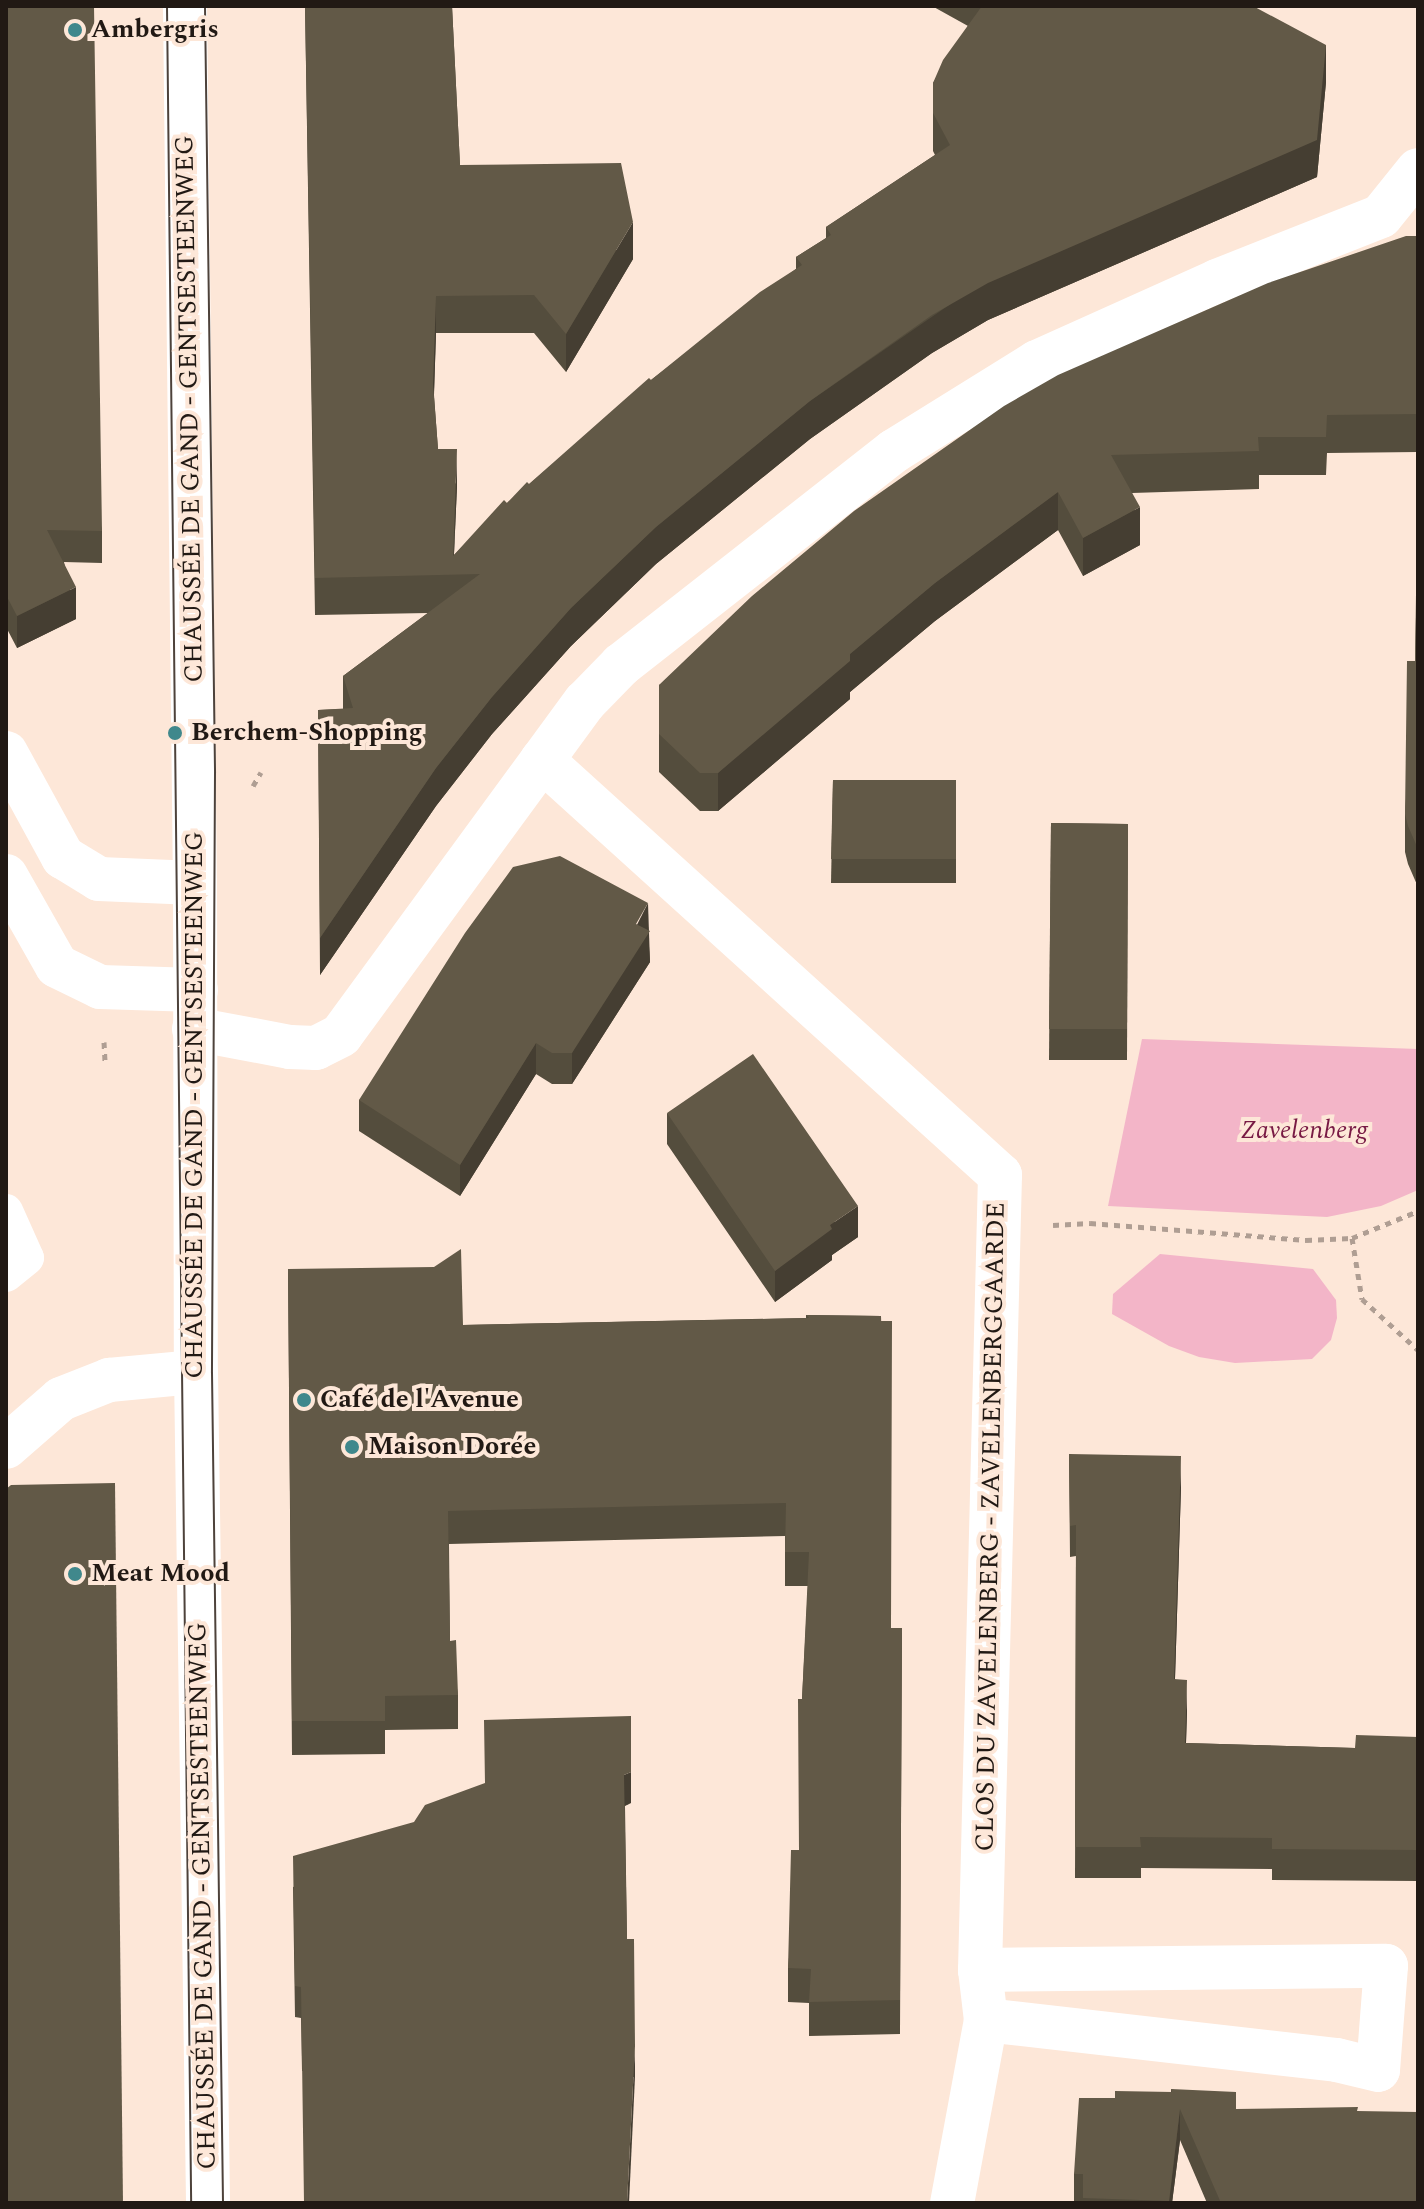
<!DOCTYPE html>
<meta charset="utf-8">
<style>
body{margin:0}
#map{position:relative;width:1424px;height:2209px;overflow:hidden;background:#fde7d8;font-family:Spectral,serif}
div>[style]{position:absolute}
[style*='--x']{left:calc(var(--x)*1px);top:calc(var(--y)*1px);width:calc(var(--w)*1px);rotate:calc(var(--a)*1deg)}
.green>*{inset:0;background:#f3b5c8}
.path>*{height:5px;margin-top:-2.5px;transform-origin:0;background:repeating-linear-gradient(90deg,#af9e93 0 6px,transparent 0 12px)}
.service>*{height:34px;margin:-17px;padding:0 17px;transform-origin:17px;border-radius:17px;background:#fff}
.minor>*{height:44px;margin:-22px;padding:0 22px;transform-origin:22px;border-radius:22px;background:#fff}
.tertiary>*{height:44px;margin:-22px;padding:0 22px;transform-origin:22px;border-radius:22px;background:#fff}
.secondary>*{height:44px;margin:-22px;padding:0 22px;transform-origin:22px;border-radius:22px;background:#fff}
.tram>*{height:2px;margin:-1px;padding:0 1px;transform-origin:1px;border-radius:1px;background:#4d423b}
.wall>*{inset:0;background:#544d3d}
.shaded-wall>*{inset:0;background:#453e32}
.building>*{inset:0;background:#625947}
.dots>*{width:22px;height:22px;translate:-50% -50%;box-sizing:border-box;border:4px solid #fde7d8;border-radius:50%}
span{translate:-50% -50%;white-space:nowrap;text-align:center;line-height:1.15;-webkit-text-stroke:8px #fde7d8;paint-order:stroke}
.poi-label{font-size:26px;color:#211914;font-weight:700}
.left{translate:0 -50%;text-align:left}
.street-label{font-size:26px;color:#211914}
.park-label{font-size:26px;color:#781a44;font-style:italic}
.frame{position:absolute;inset:0;border:8px solid #211914;pointer-events:none}
</style>
<div id="map">
<div class="green">
<div style="clip-path:polygon(1142px 1039px,1418px 1049px,1418px 1190px,1381px 1206px,1327px 1217px,1108px 1206px)"></div>
<div style="clip-path:polygon(1160px 1254px,1313px 1269px,1336px 1300px,1337px 1318px,1331px 1340px,1312px 1359px,1235px 1363px,1199px 1357px,1169px 1346px,1112px 1314px,1113px 1294px)"></div>
</div>
<div class="path">
<div style="--x:253;--y:786;--w:16;--a:-60"></div>
<div style="--x:104;--y:1042;--w:19;--a:87"></div>
<div style="--x:1053;--y:1225;--w:37;--a:-3"></div>
<div style="--x:1090;--y:1223;--w:217;--a:4.5"></div>
<div style="--x:1306;--y:1240;--w:46;--a:-2.5"></div>
<div style="--x:1352;--y:1238;--w:71;--a:-22.2"></div>
<div style="--x:1352;--y:1238;--w:62;--a:80.7"></div>
<div style="--x:1362;--y:1299;--w:76;--a:42.3"></div>
</div>
<div class="service">
<div style="--x:6;--y:1211;--w:51;--a:65.9"></div>
<div style="--x:27;--y:1258;--w:27;--a:141"></div>
</div>
<div class="minor">
<div style="--x:542;--y:760;--w:618;--a:42.18"></div>
<div style="--x:1000;--y:1175;--w:795;--a:91.44"></div>
<div style="--x:980;--y:1970;--w:50;--a:83.2"></div>
<div style="--x:986;--y:2020;--w:186;--a:100.5"></div>
<div style="--x:194;--y:1029;--w:98;--a:10.6"></div>
<div style="--x:290;--y:1047;--w:26;--a:2"></div>
<div style="--x:316;--y:1048;--w:28;--a:-27"></div>
<div style="--x:341;--y:1035;--w:413;--a:-53.8"></div>
<div style="--x:585;--y:702;--w:52;--a:-45.8"></div>
<div style="--x:621;--y:665;--w:347;--a:-38.1"></div>
<div style="--x:894;--y:451;--w:168;--a:-31.9"></div>
<div style="--x:1037;--y:362;--w:197;--a:-24.2"></div>
<div style="--x:1217;--y:281;--w:176;--a:-21.6"></div>
<div style="--x:1381;--y:216;--w:59;--a:-51.2"></div>
<div style="--x:6;--y:1447;--w:73;--a:-41.1"></div>
<div style="--x:61;--y:1399;--w:52;--a:-21.6"></div>
<div style="--x:109;--y:1380;--w:87;--a:-5.3"></div>
<div style="--x:980;--y:1970;--w:406;--a:-0.6"></div>
<div style="--x:1386;--y:1966;--w:104;--a:94.4"></div>
<div style="--x:1378;--y:2070;--w:42;--a:-166.3"></div>
<div style="--x:1337;--y:2060;--w:353;--a:-173.5"></div>
</div>
<div class="tertiary">
<div style="--x:185;--y:6;--w:877;--a:89.35"></div>
</div>
<div class="secondary">
<div style="--x:6;--y:753;--w:119;--a:61.3"></div>
<div style="--x:63;--y:857;--w:42;--a:31.4"></div>
<div style="--x:99;--y:879;--w:96;--a:2.4"></div>
<div style="--x:195;--y:883;--w:489;--a:89.9"></div>
<div style="--x:196;--y:1372;--w:831;--a:89.17"></div>
<div style="--x:6;--y:876;--w:103;--a:60.5"></div>
<div style="--x:57;--y:966;--w:48;--a:26"></div>
<div style="--x:100;--y:987;--w:96;--a:1.8"></div>
</div>
<div class="tram">
<div style="--x:167;--y:6;--w:2197;--a:89.37"></div>
<div style="--x:205;--y:6;--w:767;--a:89.25"></div>
<div style="--x:215;--y:773;--w:600;--a:90.29"></div>
<div style="--x:212;--y:1373;--w:830;--a:89.24"></div>
</div>
<div class="wall">
<div style="clip-path:polygon(6px 6px,102px 531px,102px 563px,64px 562px,76px 619px,17px 648px,6px 627px)"></div>
<div style="clip-path:polygon(305px 6px,452px 6px,460px 165px,633px 259px,566px 372px,534px 333px,436px 333px,434px 395px,438px 449px,457px 486px,454px 555px,507px 503px,651px 380px,796px 269px,796px 257px,826px 238px,826px 227px,935px 155px,933px 151px,933px 83px,968px 26px,932px 6px,1253px 6px,1326px 82px,1317px 177px,988px 320px,932px 353px,810px 439px,656px 564px,571px 646px,492px 734px,436px 806px,320px 975px,318px 710px,343px 709px,343px 676px,428px 613px,315px 615px)"></div>
<div style="clip-path:polygon(1418px 236px,1418px 452px,1327px 453px,1326px 475px,1259px 475px,1259px 489px,1132px 493px,1140px 545px,1083px 576px,1058px 530px,935px 621px,850px 692px,850px 699px,718px 811px,700px 811px,659px 772px,659px 685px)"></div>
<div style="clip-path:polygon(1418px 526px,1418px 887px,1408px 864px,1405px 852px,1405px 814px,1415px 661px)"></div>
<div style="clip-path:polygon(833px 780px,956px 780px,956px 883px,831px 883px)"></div>
<div style="clip-path:polygon(1051px 823px,1128px 824px,1127px 1060px,1049px 1060px)"></div>
<div style="clip-path:polygon(648px 930px,650px 962px,572px 1084px,552px 1084px,536px 1074px,460px 1196px,359px 1131px,359px 1100px)"></div>
<div style="clip-path:polygon(667px 1113px,858px 1237px,832px 1255px,832px 1260px,775px 1302px,667px 1144px)"></div>
<div style="clip-path:polygon(288px 1269px,463px 1325px,806px 1318px,806px 1315px,881px 1316px,891px 1628px,902px 1628px,900px 2034px,809px 2036px,809px 2003px,788px 2002px,788px 1968px,799px 1850px,802px 1699px,808px 1586px,785px 1586px,785px 1536px,449px 1544px,450px 1641px,458px 1695px,458px 1729px,385px 1730px,385px 1754px,292px 1755px)"></div>
<div style="clip-path:polygon(1069px 1454px,1181px 1487px,1175px 1679px,1187px 1711px,1186px 1743px,1355px 1748px,1418px 1737px,1418px 1881px,1272px 1880px,1272px 1869px,1141px 1868px,1141px 1878px,1075px 1878px,1076px 1556px,1070px 1557px)"></div>
<div style="clip-path:polygon(631px 1803px,625px 1806px,627px 1939px,635px 2077px,302px 2071px,301px 2018px,295px 2017px,293px 1887px)"></div>
<div style="clip-path:polygon(1171px 2089px,1236px 2109px,1358px 2111px,1418px 2203px,1207px 2203px,1180px 2140px,1172px 2203px,1074px 2203px,1074px 2174px,1115px 2098px,1171px 2092px)"></div>
</div>
<div class="shaded-wall">
<div style="clip-path:polygon(1326px 45px,1326px 82px,1317px 177px,988px 320px,932px 353px,810px 439px,656px 564px,571px 646px,492px 734px,436px 806px,320px 975px,320px 938px,436px 768px,492px 697px,571px 608px,656px 527px,810px 401px)"></div>
<div style="clip-path:polygon(633px 222px,633px 259px,566px 372px,566px 334px)"></div>
<div style="clip-path:polygon(436px 296px,436px 333px,433px 421px,433px 384px)"></div>
<div style="clip-path:polygon(457px 449px,457px 486px,453px 575px)"></div>
<div style="clip-path:polygon(1058px 492px,1058px 530px,935px 621px,850px 692px,850px 699px,718px 811px,718px 773px,850px 654px,935px 583px)"></div>
<div style="clip-path:polygon(1140px 507px,1140px 545px,1083px 576px,1083px 538px)"></div>
<div style="clip-path:polygon(76px 587px,76px 619px,17px 648px,17px 616px)"></div>
<div style="clip-path:polygon(648px 903px,650px 962px,572px 1084px,572px 1053px)"></div>
<div style="clip-path:polygon(536px 1043px,536px 1074px,460px 1196px,460px 1165px)"></div>
<div style="clip-path:polygon(858px 1206px,858px 1237px,832px 1255px,832px 1260px,775px 1302px,775px 1271px,830px 1225px)"></div>
<div style="clip-path:polygon(1181px 1456px,1181px 1487px,1174px 1710px,1174px 1679px)"></div>
<div style="clip-path:polygon(1187px 1680px,1187px 1711px,1185px 1774px,1185px 1743px)"></div>
<div style="clip-path:polygon(631px 1772px,631px 1803px,624px 1806px,624px 1775px)"></div>
<div style="clip-path:polygon(635px 2046px,635px 2077px,629px 2203px,627px 2203px)"></div>
<div style="clip-path:polygon(1180px 2109px,1180px 2140px,1172px 2203px,1169px 2203px)"></div>
</div>
<div class="building">
<div style="clip-path:polygon(6px 6px,94px 6px,102px 531px,47px 530px,76px 587px,17px 616px,6px 595px)"></div>
<div style="clip-path:polygon(305px 6px,452px 6px,460px 165px,621px 163px,633px 222px,566px 334px,534px 295px,436px 296px,433px 384px,438px 449px,457px 449px,453px 556px,504px 500px,507px 503px,527px 482px,529px 484px,649px 378px,651px 380px,760px 292px,802px 265px,796px 257px,831px 235px,826px 227px,950px 145px,933px 113px,933px 83px,943px 60px,982px 6px,1253px 6px,1326px 45px,1317px 140px,988px 283px,932px 315px,810px 401px,656px 527px,571px 608px,492px 697px,436px 768px,320px 938px,318px 710px,353px 708px,343px 676px,480px 574px,315px 578px)"></div>
<div style="clip-path:polygon(1406px 236px,1418px 236px,1418px 414px,1327px 415px,1326px 437px,1258px 437px,1259px 451px,1111px 455px,1140px 507px,1083px 538px,1058px 492px,935px 583px,850px 654px,850px 661px,718px 773px,700px 773px,659px 734px,659px 685px,752px 596px,854px 511px,1004px 406px,1058px 375px,1268px 283px)"></div>
<div style="clip-path:polygon(1417px 526px,1418px 526px,1418px 849px,1408px 826px,1405px 814px,1407px 661px,1415px 661px)"></div>
<div style="clip-path:polygon(833px 780px,956px 780px,956px 859px,831px 859px)"></div>
<div style="clip-path:polygon(1051px 823px,1128px 824px,1127px 1029px,1049px 1029px)"></div>
<div style="clip-path:polygon(560px 856px,648px 903px,636px 924px,650px 931px,572px 1053px,552px 1053px,536px 1043px,460px 1165px,359px 1100px,465px 933px,513px 867px)"></div>
<div style="clip-path:polygon(753px 1054px,858px 1206px,830px 1225px,832px 1229px,775px 1271px,667px 1113px)"></div>
<div style="clip-path:polygon(461px 1249px,463px 1325px,809px 1318px,806px 1315px,881px 1316px,881px 1321px,892px 1321px,891px 1628px,902px 1628px,900px 2000px,809px 2002px,811px 1969px,788px 1968px,791px 1850px,799px 1850px,798px 1699px,802px 1699px,809px 1552px,785px 1552px,786px 1503px,448px 1511px,450px 1641px,456px 1640px,458px 1695px,385px 1696px,385px 1721px,292px 1721px,288px 1269px,434px 1267px)"></div>
<div style="clip-path:polygon(1069px 1454px,1181px 1456px,1174px 1679px,1187px 1680px,1185px 1743px,1355px 1748px,1356px 1735px,1418px 1737px,1418px 1850px,1272px 1849px,1272px 1838px,1140px 1837px,1141px 1847px,1075px 1847px,1076px 1525px,1070px 1526px)"></div>
<div style="clip-path:polygon(115px 1483px,123px 2203px,6px 2203px,6px 1489px,11px 1485px)"></div>
<div style="clip-path:polygon(631px 1716px,631px 1772px,624px 1775px,627px 1939px,634px 1939px,635px 2046px,627px 2203px,304px 2203px,301px 1987px,295px 1986px,293px 1856px,414px 1822px,425px 1805px,485px 1783px,484px 1720px)"></div>
<div style="clip-path:polygon(1171px 2089px,1236px 2092px,1236px 2109px,1358px 2107px,1357px 2111px,1418px 2112px,1418px 2203px,1221px 2203px,1180px 2109px,1169px 2201px,1083px 2198px,1083px 2174px,1074px 2174px,1079px 2098px,1115px 2098px,1115px 2091px,1172px 2092px)"></div>
</div>
<div class="dots">
<div style="left:75px;top:30px;background:#40888c"></div>
<div style="left:175px;top:733px;background:#40888c"></div>
<div style="left:304px;top:1400px;background:#40888c"></div>
<div style="left:352px;top:1447px;background:#40888c"></div>
<div style="left:75px;top:1574px;background:#40888c"></div>
</div>
<div class="poi-label">
<span class="left" style="left:91px;top:30px">Ambergris</span>
<span class="left" style="left:191px;top:733px">Berchem-Shopping</span>
<span class="left" style="left:320px;top:1400px">Café de l'Avenue</span>
<span class="left" style="left:368px;top:1447px">Maison Dorée</span>
<span class="left" style="left:91px;top:1574px">Meat Mood</span>
</div>
<div class="street-label">
<span style="left:190px;top:409px;rotate:-91deg">CHAUSSÉE DE GAND - GENTSESTEENWEG</span>
<span style="left:195px;top:1105px;rotate:-90deg">CHAUSSÉE DE GAND - GENTSESTEENWEG</span>
<span style="left:991px;top:1527px;rotate:-89deg">CLOS DU ZAVELENBERG - ZAVELENBERGGAARDE</span>
<span style="left:203px;top:1896px;rotate:-91deg">CHAUSSÉE DE GAND - GENTSESTEENWEG</span>
</div>
<div class="park-label">
<span style="left:1304px;top:1131px">Zavelenberg</span>
</div>
<div class="frame"></div>
</div>
